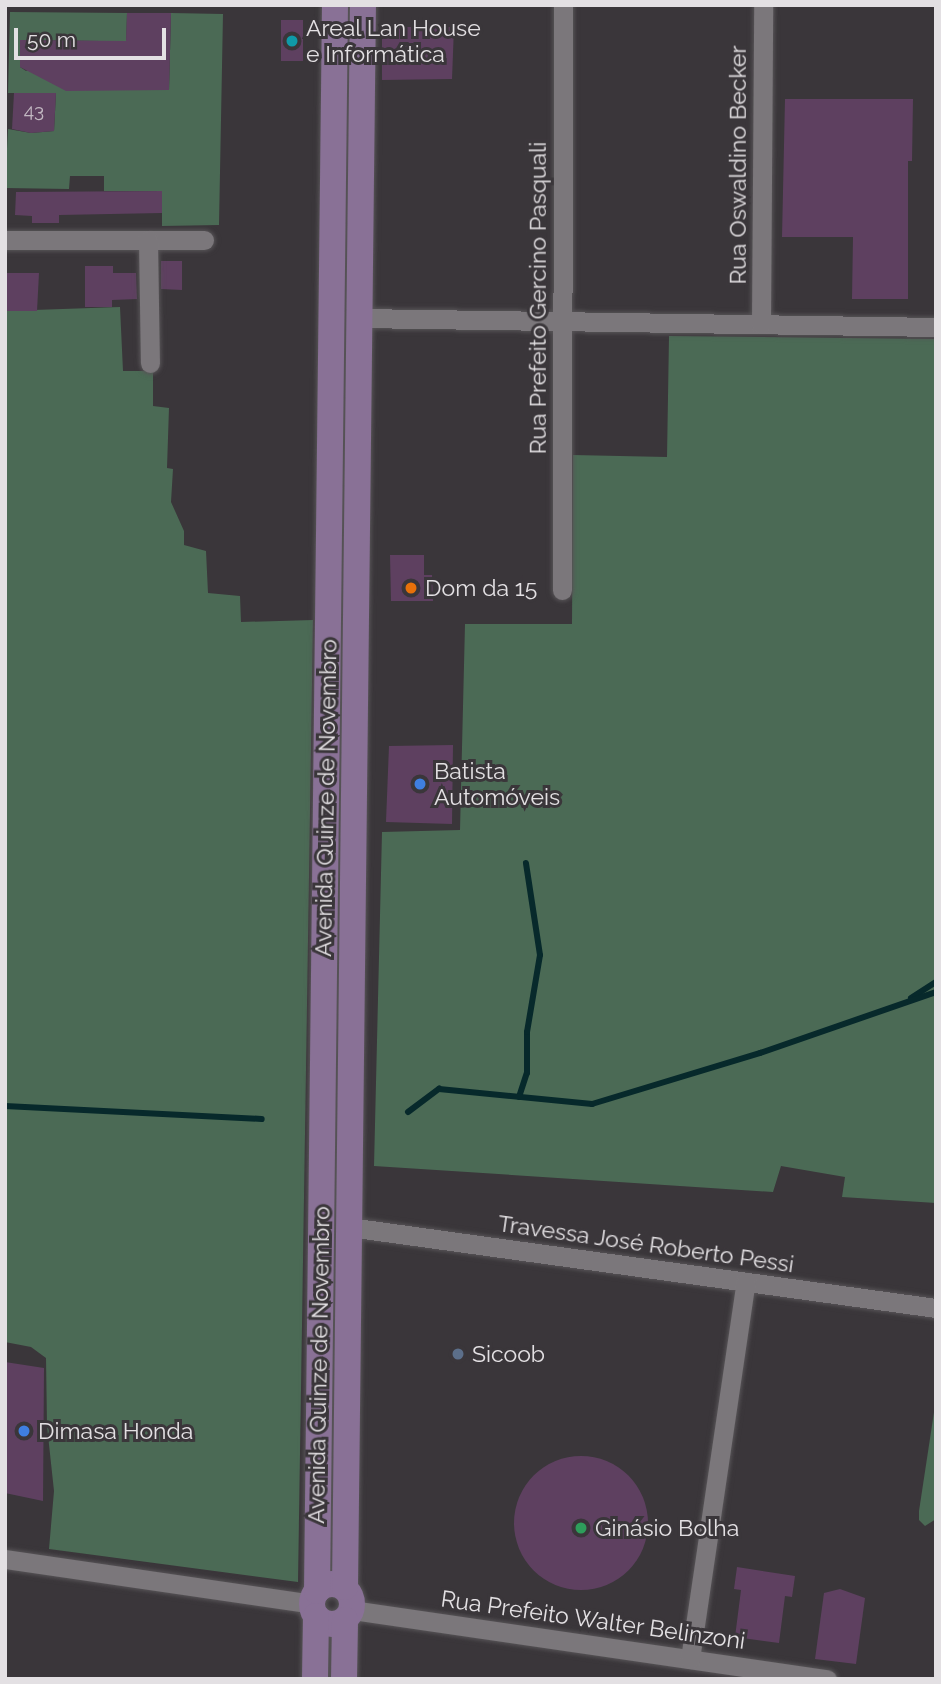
<!DOCTYPE html>
<meta charset="utf-8">
<style>
body{margin:0}
#map{position:relative;width:941px;height:1684px;overflow:hidden;background:#3a363a;font-family:Raleway,sans-serif}
div>[style]{position:absolute}
[style*='--x']{left:calc(var(--x)*1px);top:calc(var(--y)*1px);width:calc(var(--w)*1px);rotate:calc(var(--a)*1deg)}
.green>*{inset:0;background:#4b6a55}
.stream>*{height:6px;margin:-3px;padding:0 3px;transform-origin:3px;border-radius:3px;background:#07292b}
.building>*{inset:0;background:#5e4060}
.round{border-radius:50%}
.roads{filter:drop-shadow(0 0 2px #575457) drop-shadow(0 0 2px #575457)}
.street>*{height:19px;margin:-9.5px;padding:0 9.5px;transform-origin:9.5px;border-radius:9.5px;background:#7b777b}
.secondary>*{height:26px;margin:-13px;padding:0 13px;transform-origin:13px;border-radius:13px;background:#897196}
.secondary>.ring{margin:-13px;padding:0;box-sizing:content-box;background:none;border:26px solid #897196;border-radius:50%}
.dots>*{width:19px;height:19px;translate:-50% -50%;box-sizing:border-box;border:4px solid #3a363a;border-radius:50%}
span{translate:-50% -50%;white-space:nowrap;text-align:center;line-height:1.15;-webkit-text-stroke:6px #3a363a;paint-order:stroke}
.number-label{font-size:19px;color:#c2b8c2}
.number-label span{-webkit-text-stroke-width:0}
.poi-label{font-size:23px;color:#e3e0e3}
.left{translate:0 -50%;text-align:left}
.street-label{font-size:23px;color:#e3e0e3}
.frame{position:absolute;inset:0;border:7px solid #e3e0e3;pointer-events:none}
.scale{position:absolute;left:14px;top:28px;width:152px;height:32px;box-sizing:border-box;border:4px solid #e3e0e3;border-top:0;padding-left:9px;font-size:21px;line-height:24px;white-space:nowrap;color:#e3e0e3;-webkit-text-stroke:5px #3a363a;paint-order:stroke}
</style>
<div id="map">
<div class="green">
<div style="clip-path:polygon(evenodd,10px 12px,127px 13px,125px 90px,169px 90px,171px 13px,223px 14px,219px 225px,162px 226px,162px 191px,104px 191px,104px 176px,70px 176px,69px 189px,5px 188px,8px 129px,31px 133px,54px 131px,56px 93px,8px 93px,10px 12px,21px 40px,101px 41px,26px 71px,20px 67px,21px 40px)"></div>
<div style="clip-path:polygon(120px 307px,123px 371px,153px 371px,153px 406px,169px 408px,167px 468px,173px 469px,171px 502px,184px 531px,184px 545px,206px 551px,208px 593px,240px 596px,241px 622px,313px 620px,298px 1582px,49px 1549px,54px 1491px,47px 1426px,46px 1358px,31px 1347px,5px 1342px,5px 311px)"></div>
<div style="clip-path:polygon(669px 336px,936px 339px,936px 1203px,842px 1197px,845px 1177px,781px 1166px,773px 1192px,374px 1166px,382px 832px,460px 830px,465px 624px,572px 624px,573px 455px,667px 457px)"></div>
<div style="clip-path:polygon(936px 1399px,936px 1519px,925px 1526px,919px 1520px,919px 1511px)"></div>
</div>
<div class="stream">
<div style="--x:911;--y:998;--w:30;--a:-33"></div>
<div style="--x:519;--y:1097;--w:25;--a:-72"></div>
<div style="--x:527;--y:1073;--w:41;--a:-90"></div>
<div style="--x:527;--y:1032;--w:78;--a:-80.4"></div>
<div style="--x:540;--y:955;--w:93;--a:-98.7"></div>
<div style="--x:5;--y:1106;--w:257;--a:2.9"></div>
<div style="--x:408;--y:1112;--w:39;--a:-37"></div>
<div style="--x:439;--y:1089;--w:154;--a:5.6"></div>
<div style="--x:592;--y:1104;--w:176;--a:-16.9"></div>
<div style="--x:760;--y:1053;--w:186;--a:-19.1"></div>
</div>
<div class="building">
<div style="clip-path:polygon(127px 13px,171px 13px,169px 90px,66px 91px,20px 67px,20px 40px,126px 41px)"></div>
<div style="clip-path:polygon(281px 20px,303px 20px,303px 61px,281px 61px)"></div>
<div style="clip-path:polygon(382px 27px,454px 27px,452px 79px,382px 80px)"></div>
<div style="clip-path:polygon(14px 93px,56px 93px,54px 131px,31px 133px,12px 129px)"></div>
<div style="clip-path:polygon(785px 99px,913px 99px,912px 161px,908px 161px,908px 299px,852px 299px,853px 237px,782px 237px)"></div>
<div style="clip-path:polygon(162px 191px,162px 213px,59px 215px,59px 223px,32px 223px,32px 216px,15px 215px,16px 192px)"></div>
<div style="clip-path:polygon(161px 261px,182px 261px,182px 290px,161px 289px)"></div>
<div style="clip-path:polygon(85px 266px,113px 266px,113px 273px,136px 273px,137px 299px,112px 300px,112px 307px,85px 307px)"></div>
<div style="clip-path:polygon(5px 273px,39px 273px,37px 311px,5px 311px)"></div>
<div style="clip-path:polygon(390px 555px,424px 555px,424px 575px,432px 575px,433px 601px,391px 601px)"></div>
<div style="clip-path:polygon(453px 745px,452px 824px,386px 822px,389px 746px)"></div>
<div style="clip-path:polygon(5px 1362px,44px 1368px,43px 1501px,5px 1493px)"></div>
<div class="round" style="left:514px;top:1456px;width:134px;height:134px"></div>
<div style="clip-path:polygon(737px 1567px,795px 1576px,792px 1597px,785px 1596px,779px 1643px,735px 1637px,741px 1590px,734px 1589px)"></div>
<div style="clip-path:polygon(840px 1589px,865px 1598px,856px 1664px,815px 1659px,824px 1593px)"></div>
</div>
<div class="roads">
<div class="street">
<div style="--x:5;--y:240;--w:199;--a:0"></div>
<div style="--x:148;--y:240;--w:123;--a:89.1"></div>
<div style="--x:359;--y:318;--w:577;--a:0.89"></div>
<div style="--x:761;--y:324;--w:319;--a:-89.6"></div>
<div style="--x:562;--y:590;--w:585;--a:-89.9"></div>
<div style="--x:349;--y:1227;--w:593;--a:7.86"></div>
<div style="--x:5;--y:1559;--w:310;--a:8.3"></div>
<div style="--x:352;--y:1610;--w:480;--a:8.3"></div>
<div style="--x:690;--y:1659;--w:381;--a:-81.6"></div>
</div>
<div class="secondary">
<div class="ring" style="left:312px;top:1584px;width:14px;height:14px"></div>
<div style="--x:345;--y:1587;--w:1582;--a:-89.35"></div>
<div style="--x:317;--y:1591;--w:1586;--a:-89.35"></div>
<div style="--x:315;--y:1679;--w:63;--a:-89.1"></div>
<div style="--x:344;--y:1679;--w:59;--a:-89"></div>
</div>
</div>
<div class="dots">
<div style="left:292px;top:41px;background:#0f9aa8"></div>
<div style="left:411px;top:588px;background:#e8710a"></div>
<div style="left:420px;top:784px;background:#3f7fe0"></div>
<div style="left:458px;top:1354px;background:#5c6f8a"></div>
<div style="left:24px;top:1431px;background:#3f7fe0"></div>
<div style="left:581px;top:1528px;background:#2e9e5b"></div>
</div>
<div class="number-label">
<span style="left:34px;top:111px">43</span>
</div>
<div class="poi-label">
<span class="left" style="left:306px;top:41px">Areal Lan House<br>e Informática</span>
<span class="left" style="left:425px;top:588px">Dom da 15</span>
<span class="left" style="left:434px;top:784px">Batista<br>Automóveis</span>
<span class="left" style="left:472px;top:1354px">Sicoob</span>
<span class="left" style="left:38px;top:1431px">Dimasa Honda</span>
<span class="left" style="left:595px;top:1528px">Ginásio Bolha</span>
</div>
<div class="street-label">
<span style="left:738px;top:165px;rotate:-90deg">Rua Oswaldino Becker</span>
<span style="left:538px;top:298px;rotate:-90deg">Rua Prefeito Gercino Pasquali</span>
<span style="left:326px;top:798px;rotate:-89deg">Avenida Quinze de Novembro</span>
<span style="left:646px;top:1244px;rotate:8deg">Travessa José Roberto Pessi</span>
<span style="left:319px;top:1365px;rotate:-89deg">Avenida Quinze de Novembro</span>
<span style="left:593px;top:1620px;rotate:8deg">Rua Prefeito Walter Belinzoni</span>
</div>
<div class="frame"></div>
<div class="scale">50 m</div>
</div>
